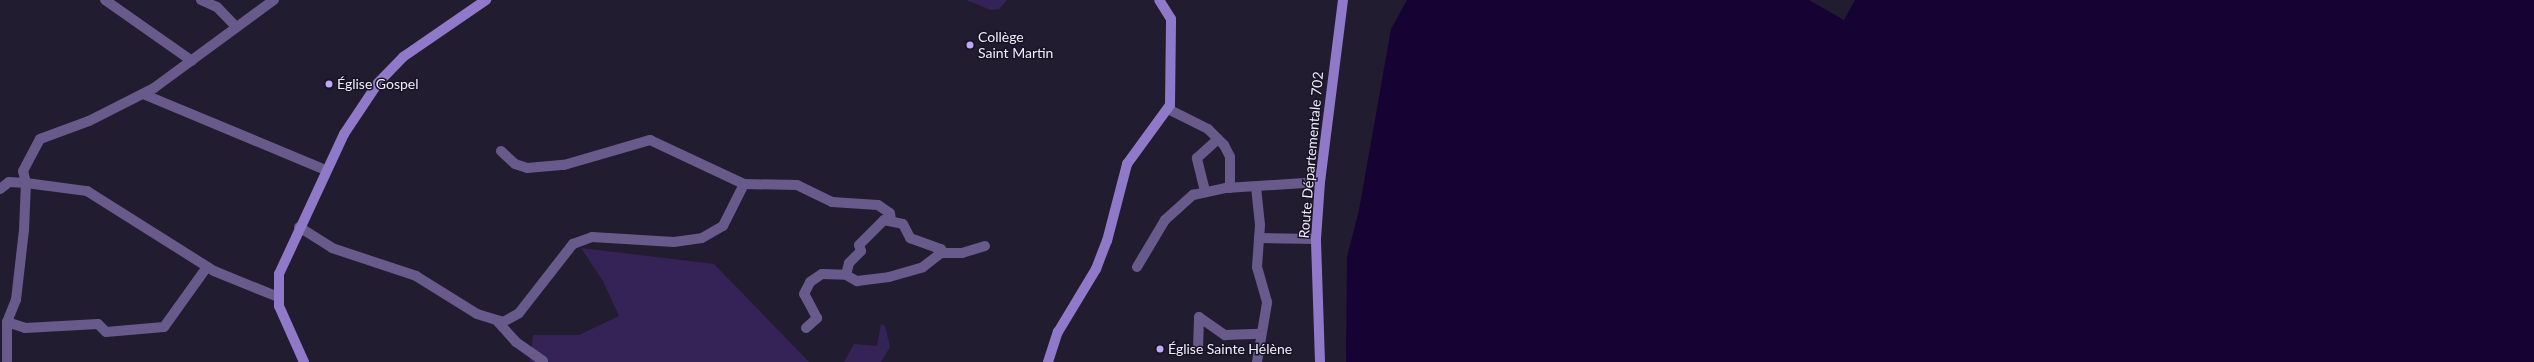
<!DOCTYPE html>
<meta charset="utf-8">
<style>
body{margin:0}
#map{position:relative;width:2534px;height:362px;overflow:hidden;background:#221c30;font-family:Lato,sans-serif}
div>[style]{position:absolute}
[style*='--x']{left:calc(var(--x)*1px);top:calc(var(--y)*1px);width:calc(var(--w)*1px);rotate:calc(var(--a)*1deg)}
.green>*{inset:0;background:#352358}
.water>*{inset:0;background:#170234}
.pier>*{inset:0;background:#221c30}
.street>*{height:10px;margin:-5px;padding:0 5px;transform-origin:5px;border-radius:5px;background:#685a8b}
.secondary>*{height:10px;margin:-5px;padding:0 5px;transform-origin:5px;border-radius:5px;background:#9179c9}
.dots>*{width:11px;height:11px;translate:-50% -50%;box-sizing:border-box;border:2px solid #191326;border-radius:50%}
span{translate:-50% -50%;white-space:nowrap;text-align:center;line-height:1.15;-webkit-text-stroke:3px #191326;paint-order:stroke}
.poi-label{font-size:14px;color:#f0edfb}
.left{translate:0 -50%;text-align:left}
.street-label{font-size:14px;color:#f0edfb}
</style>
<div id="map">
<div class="green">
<div style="clip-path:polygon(966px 0,1007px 0,999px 9px,991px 10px)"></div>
<div style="clip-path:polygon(581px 248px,714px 264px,809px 362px,530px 362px,533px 335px,579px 335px,619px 316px,603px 281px)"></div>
<div style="clip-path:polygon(881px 324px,885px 326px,890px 347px,881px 362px,844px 362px,854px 344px,877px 346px)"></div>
</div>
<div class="water">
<div style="clip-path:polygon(1407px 0,2534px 0,2534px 362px,1346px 362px,1347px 257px,1359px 210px,1391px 29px)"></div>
</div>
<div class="pier">
<div style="clip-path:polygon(1809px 0,1855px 0,1844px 20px)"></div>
</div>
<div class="street">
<div style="--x:105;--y:0;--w:106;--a:35"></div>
<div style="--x:201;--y:0;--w:17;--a:24"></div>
<div style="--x:217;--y:7;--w:28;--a:46"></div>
<div style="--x:143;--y:94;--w:198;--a:22.6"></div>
<div style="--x:1168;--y:109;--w:45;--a:26.6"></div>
<div style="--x:1208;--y:129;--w:23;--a:45"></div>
<div style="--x:1224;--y:145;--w:13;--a:63"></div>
<div style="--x:1230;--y:157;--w:31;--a:90"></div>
<div style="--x:501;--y:151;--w:19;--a:43"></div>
<div style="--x:515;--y:164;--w:13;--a:18"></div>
<div style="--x:527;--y:168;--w:37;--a:-5"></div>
<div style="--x:564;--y:165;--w:90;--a:-16.2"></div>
<div style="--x:650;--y:140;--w:104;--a:25.1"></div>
<div style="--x:744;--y:184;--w:53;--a:1.1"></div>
<div style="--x:797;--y:185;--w:39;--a:26"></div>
<div style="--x:832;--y:202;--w:46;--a:3.7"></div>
<div style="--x:878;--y:205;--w:14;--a:34"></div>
<div style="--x:890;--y:213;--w:7;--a:82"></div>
<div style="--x:1256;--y:187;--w:38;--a:84"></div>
<div style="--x:1260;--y:225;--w:42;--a:94.1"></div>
<div style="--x:1257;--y:267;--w:37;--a:74"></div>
<div style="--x:1267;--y:303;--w:60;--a:99.6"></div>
<div style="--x:0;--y:189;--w:11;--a:-38"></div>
<div style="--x:9;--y:182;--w:17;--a:3"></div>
<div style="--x:26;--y:183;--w:62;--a:7.5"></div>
<div style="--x:87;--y:191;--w:150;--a:32.2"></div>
<div style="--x:214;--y:271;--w:69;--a:22.1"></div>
<div style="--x:1205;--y:191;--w:34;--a:-104"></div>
<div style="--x:1197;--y:158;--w:28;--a:-42"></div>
<div style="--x:299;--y:227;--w:39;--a:32"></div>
<div style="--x:332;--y:248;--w:89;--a:18.4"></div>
<div style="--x:416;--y:276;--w:72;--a:31.9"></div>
<div style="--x:477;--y:314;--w:27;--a:17"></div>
<div style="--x:503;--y:322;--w:18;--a:-29"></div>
<div style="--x:519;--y:313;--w:88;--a:-52"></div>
<div style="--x:573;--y:244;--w:20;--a:-20"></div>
<div style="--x:592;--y:237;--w:82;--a:3.5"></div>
<div style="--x:674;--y:242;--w:28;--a:-8"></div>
<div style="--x:702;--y:238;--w:24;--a:-30"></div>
<div style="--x:723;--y:226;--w:47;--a:-63.4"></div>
<div style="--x:1259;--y:238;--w:57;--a:1"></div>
<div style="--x:1137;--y:267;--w:55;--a:-59.2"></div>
<div style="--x:1165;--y:220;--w:38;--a:-42"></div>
<div style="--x:1193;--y:195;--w:34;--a:-12"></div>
<div style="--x:1226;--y:188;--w:94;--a:-3.7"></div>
<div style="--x:846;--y:275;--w:12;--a:-76"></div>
<div style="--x:849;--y:263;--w:17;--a:-45"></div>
<div style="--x:861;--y:251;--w:6;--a:-108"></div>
<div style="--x:859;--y:245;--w:35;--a:-45"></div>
<div style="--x:884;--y:220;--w:19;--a:12"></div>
<div style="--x:903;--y:224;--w:16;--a:63"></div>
<div style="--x:910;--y:238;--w:33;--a:20"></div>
<div style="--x:941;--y:249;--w:4;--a:63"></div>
<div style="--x:7;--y:322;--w:19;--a:18"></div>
<div style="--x:25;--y:328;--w:73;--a:-3.1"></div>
<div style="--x:98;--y:324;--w:11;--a:45"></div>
<div style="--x:106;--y:332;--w:58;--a:-4.9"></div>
<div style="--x:164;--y:327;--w:74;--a:-54.4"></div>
<div style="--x:498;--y:322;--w:27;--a:48"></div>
<div style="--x:516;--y:342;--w:33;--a:35"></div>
<div style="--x:806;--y:328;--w:15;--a:-42"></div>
<div style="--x:817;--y:318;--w:27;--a:-118"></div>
<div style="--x:804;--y:294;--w:13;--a:-63"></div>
<div style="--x:810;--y:282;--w:14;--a:-34"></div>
<div style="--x:822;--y:274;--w:24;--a:2"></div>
<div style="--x:846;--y:275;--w:13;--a:29"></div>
<div style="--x:857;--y:281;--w:32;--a:-7"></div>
<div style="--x:889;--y:277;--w:35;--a:-16"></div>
<div style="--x:923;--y:267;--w:23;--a:-38"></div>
<div style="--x:941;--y:253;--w:21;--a:0"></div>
<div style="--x:962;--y:253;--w:24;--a:-17"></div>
<div style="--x:1198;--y:348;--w:31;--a:-88"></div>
<div style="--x:1199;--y:317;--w:32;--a:35"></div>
<div style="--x:1225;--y:335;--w:35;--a:-2"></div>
<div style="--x:7;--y:362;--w:40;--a:-90"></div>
<div style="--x:7;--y:322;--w:24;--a:-68"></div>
<div style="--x:16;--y:300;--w:70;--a:-83.5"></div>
<div style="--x:24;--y:230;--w:47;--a:-87.6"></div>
<div style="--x:26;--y:183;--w:12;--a:-104"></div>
<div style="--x:23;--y:171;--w:36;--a:-62"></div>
<div style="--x:40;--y:139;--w:52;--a:-20.2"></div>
<div style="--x:89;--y:121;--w:73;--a:-26.9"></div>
<div style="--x:154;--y:88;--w:149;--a:-36.3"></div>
</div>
<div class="secondary">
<div style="--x:304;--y:362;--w:61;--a:-114.1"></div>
<div style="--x:279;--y:306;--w:32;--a:-90"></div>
<div style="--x:279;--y:274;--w:154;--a:-65.1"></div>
<div style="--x:344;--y:134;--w:61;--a:-56.3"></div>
<div style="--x:378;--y:83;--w:36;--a:-46"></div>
<div style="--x:403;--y:57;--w:101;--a:-34.5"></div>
<div style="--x:1048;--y:362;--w:32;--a:-72"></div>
<div style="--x:1058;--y:332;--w:74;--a:-58.9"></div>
<div style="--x:1096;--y:269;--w:30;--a:-69"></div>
<div style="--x:1107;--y:241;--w:80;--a:-75.4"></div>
<div style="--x:1127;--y:164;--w:73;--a:-53.9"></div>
<div style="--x:1170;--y:105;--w:86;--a:-89.3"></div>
<div style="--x:1171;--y:19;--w:22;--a:-122"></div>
<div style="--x:1320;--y:362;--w:123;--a:-91.9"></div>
<div style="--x:1316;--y:239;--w:57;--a:-86"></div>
<div style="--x:1320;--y:182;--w:183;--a:-82.8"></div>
</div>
<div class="dots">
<div style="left:970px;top:45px;background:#bda9f5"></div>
<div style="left:329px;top:84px;background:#bda9f5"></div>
<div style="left:1160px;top:349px;background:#bda9f5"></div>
</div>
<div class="poi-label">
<span class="left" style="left:978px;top:45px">Collège<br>Saint Martin</span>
<span class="left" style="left:337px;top:84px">Église Gospel</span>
<span class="left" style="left:1168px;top:349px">Église Sainte Hélène</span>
</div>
<div class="street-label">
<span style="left:1311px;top:155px;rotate:-85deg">Route Départementale 702</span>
</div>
</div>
